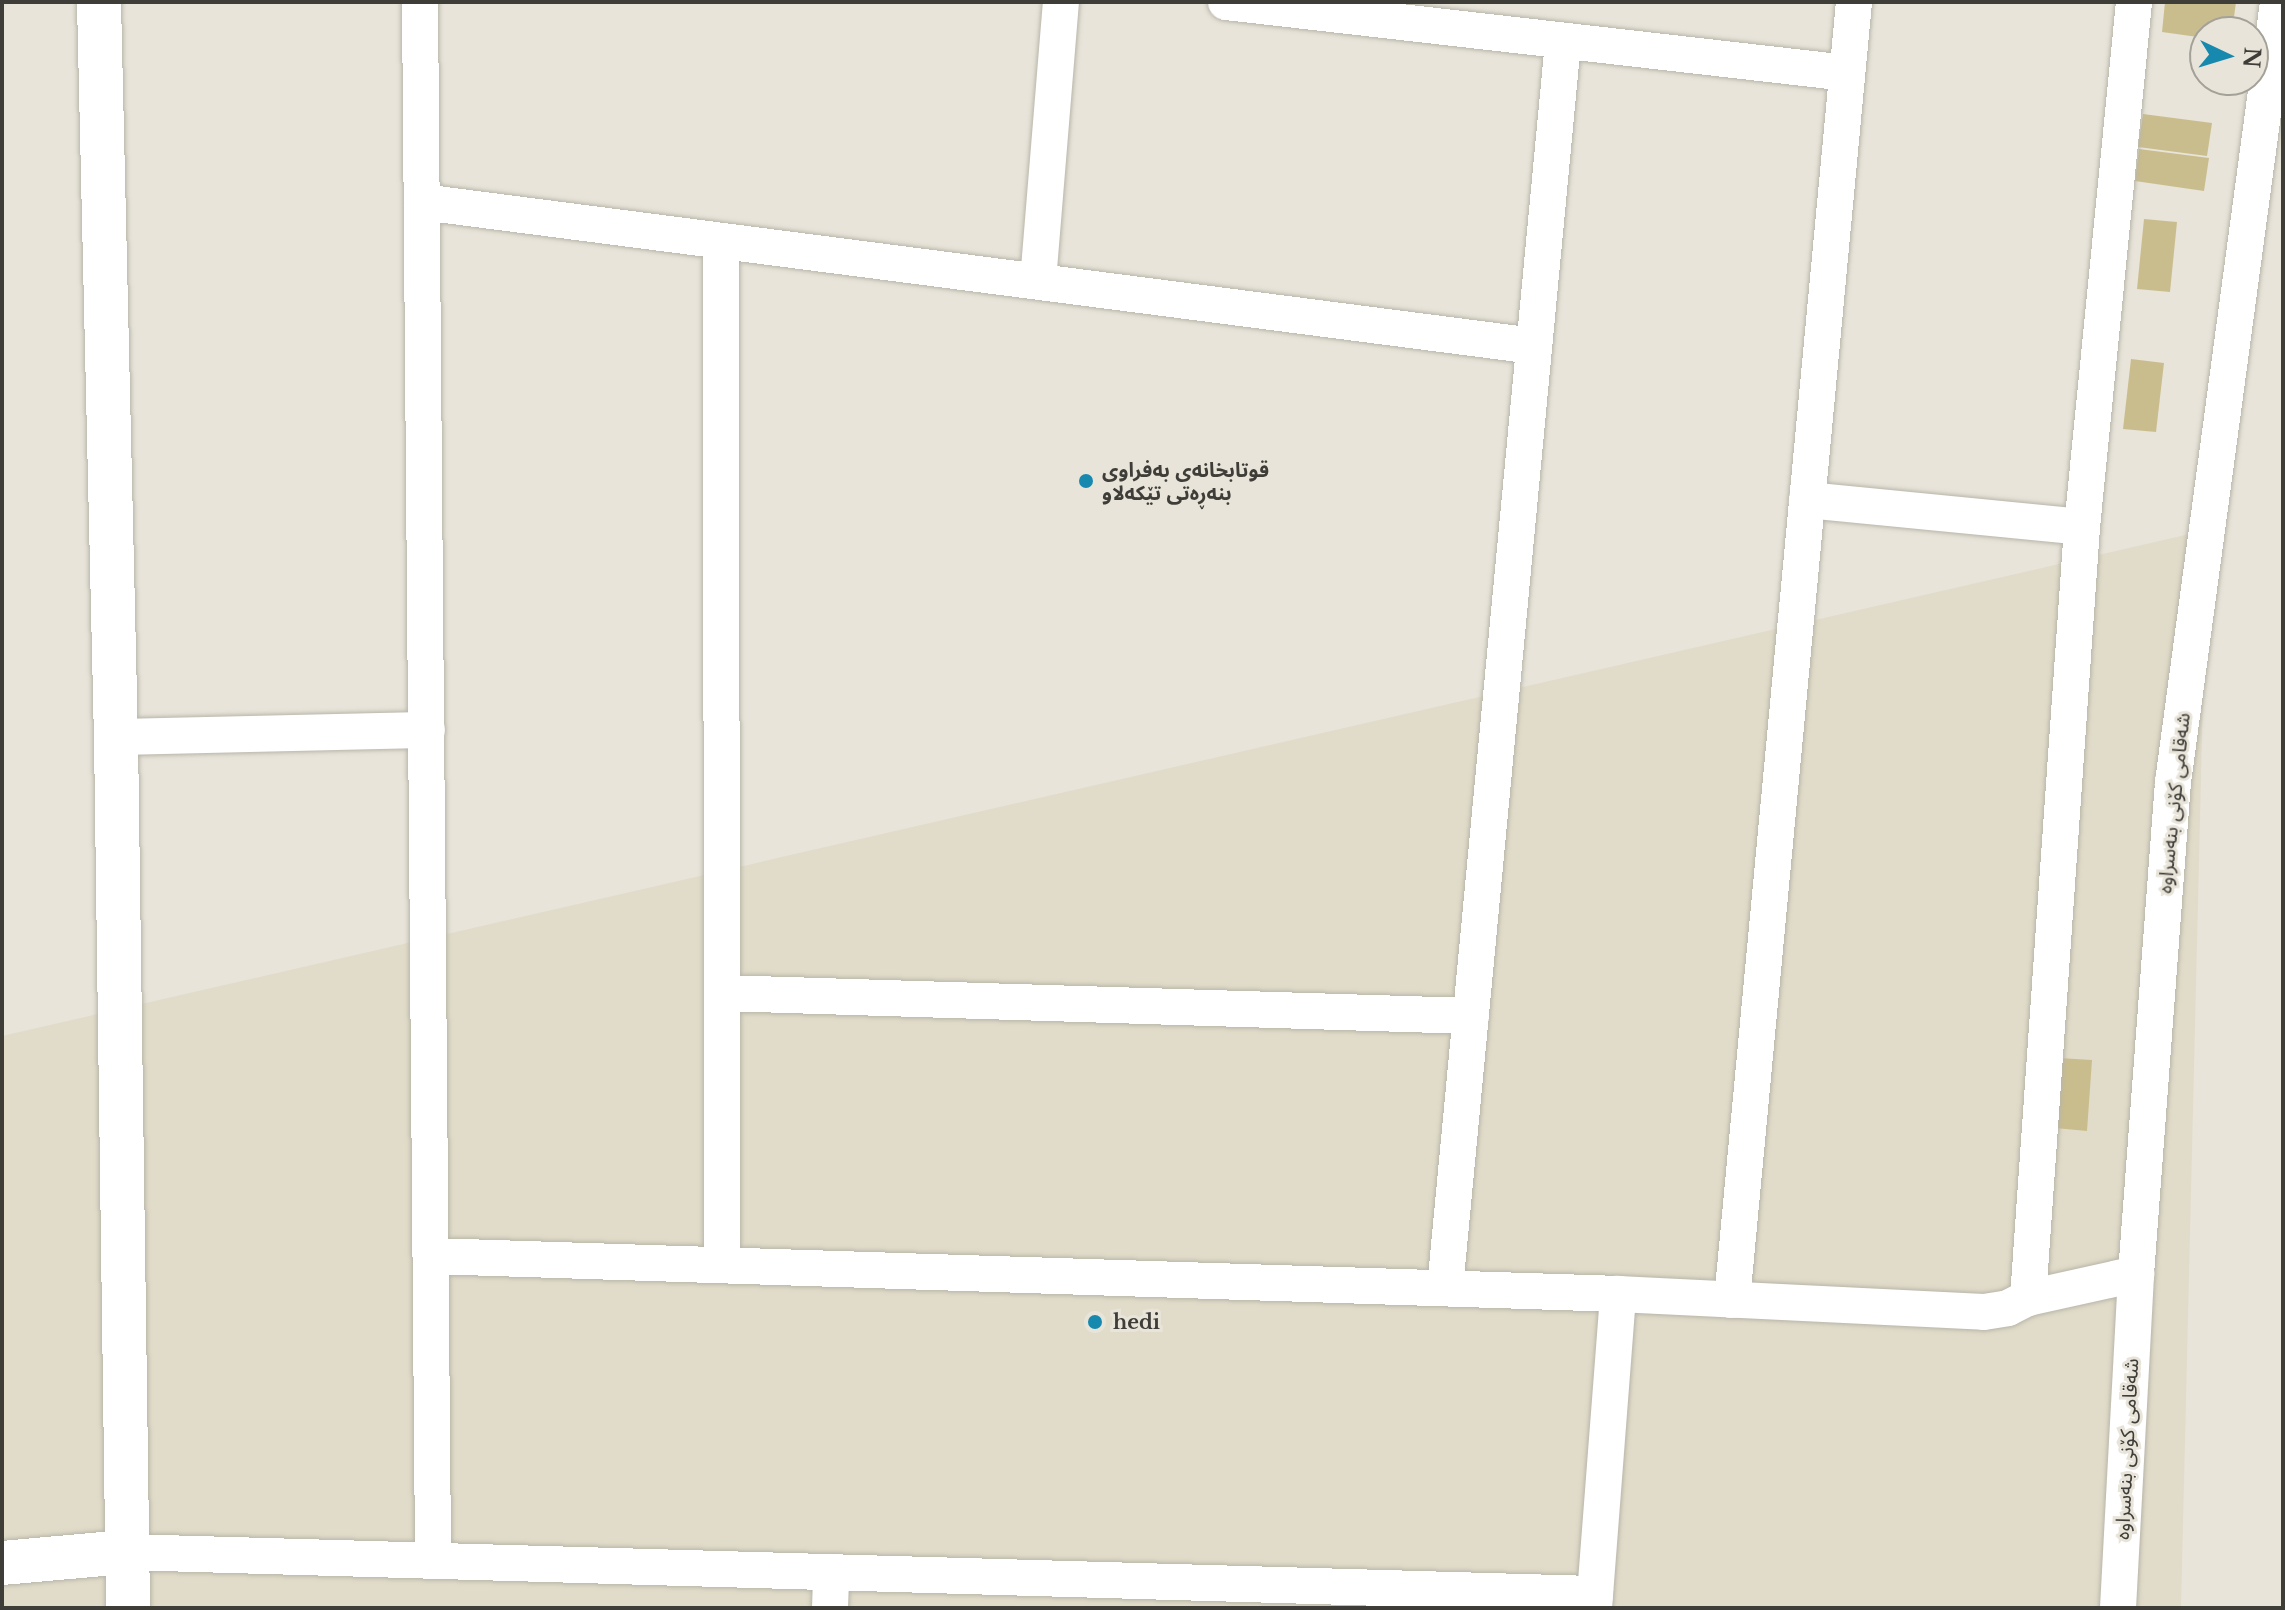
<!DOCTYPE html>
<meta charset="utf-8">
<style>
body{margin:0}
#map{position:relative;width:2285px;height:1610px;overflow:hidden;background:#e8e4d9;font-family:"Libre Baskerville","Noto Sans Arabic",serif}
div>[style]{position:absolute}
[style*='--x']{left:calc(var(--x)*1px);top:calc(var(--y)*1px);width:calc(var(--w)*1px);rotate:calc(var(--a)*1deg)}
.built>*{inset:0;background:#e1dcc9}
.green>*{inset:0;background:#cabd8d}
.roads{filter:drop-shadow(0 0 2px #b8b5aa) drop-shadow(0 0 2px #b8b5aa)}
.minor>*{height:36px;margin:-18px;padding:0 18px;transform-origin:18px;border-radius:18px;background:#fff}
.tertiary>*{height:44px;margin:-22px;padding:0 22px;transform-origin:22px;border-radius:22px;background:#fff}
.secondary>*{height:44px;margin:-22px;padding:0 22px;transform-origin:22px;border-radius:22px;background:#fff}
.dots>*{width:22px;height:22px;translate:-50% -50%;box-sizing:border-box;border:4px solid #e8e4d9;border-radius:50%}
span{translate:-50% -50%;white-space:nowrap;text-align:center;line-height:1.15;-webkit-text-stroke:6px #e8e4d9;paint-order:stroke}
.poi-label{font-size:20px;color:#3e3d38;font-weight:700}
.left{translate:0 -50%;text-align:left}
.street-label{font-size:20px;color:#3e3d38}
.frame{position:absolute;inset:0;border:4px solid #3e3d38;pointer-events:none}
.north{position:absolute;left:2189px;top:16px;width:80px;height:80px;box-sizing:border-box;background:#e8e4d9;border:2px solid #a4a199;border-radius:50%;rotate:94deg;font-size:22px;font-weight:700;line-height:32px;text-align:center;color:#3e3d38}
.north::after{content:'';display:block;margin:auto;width:28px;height:36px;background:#1789ae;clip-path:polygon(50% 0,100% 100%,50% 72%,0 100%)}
</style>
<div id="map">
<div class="built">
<div style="clip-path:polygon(2207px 530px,2181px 1608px,2px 1608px,2px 1036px)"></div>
</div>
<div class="green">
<div style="clip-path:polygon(2165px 2px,2236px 2px,2232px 32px,2205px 32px,2205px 38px,2162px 32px)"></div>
<div style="clip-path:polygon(2143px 114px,2212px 123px,2207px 156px,2138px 147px)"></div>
<div style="clip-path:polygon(2139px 149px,2209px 158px,2204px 191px,2135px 181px)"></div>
<div style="clip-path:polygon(2144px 219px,2177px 222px,2170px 292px,2137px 289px)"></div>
<div style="clip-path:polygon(2131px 359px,2164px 363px,2156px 432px,2123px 429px)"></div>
<div style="clip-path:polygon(2059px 1058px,2092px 1060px,2087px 1131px,2055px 1128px)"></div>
</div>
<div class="roads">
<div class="minor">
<div style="--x:420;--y:2;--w:1559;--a:89.52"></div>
<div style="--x:1226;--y:2;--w:625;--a:6.52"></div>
<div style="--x:422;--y:202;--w:1121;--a:7.38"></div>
<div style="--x:721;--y:241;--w:1023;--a:89.94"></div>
<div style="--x:1038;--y:281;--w:280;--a:-85.3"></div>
<div style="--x:1807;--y:500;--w:276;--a:5.6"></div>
<div style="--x:116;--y:737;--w:311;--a:-1.3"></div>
<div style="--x:722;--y:993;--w:749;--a:1.76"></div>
<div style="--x:431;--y:1256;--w:1188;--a:1.83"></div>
<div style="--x:1618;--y:1294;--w:366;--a:2.8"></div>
<div style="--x:1984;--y:1312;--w:24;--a:-9"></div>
<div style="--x:2008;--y:1308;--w:22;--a:-27"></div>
<div style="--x:2028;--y:1298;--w:111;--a:-12.5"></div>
<div style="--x:1445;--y:1288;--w:1253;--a:-84.59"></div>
<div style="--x:2028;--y:1298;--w:773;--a:-85.99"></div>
<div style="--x:2082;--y:527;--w:528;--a:-84.34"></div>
<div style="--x:1732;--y:1300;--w:1304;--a:-84.63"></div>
<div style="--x:126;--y:1552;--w:1470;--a:1.64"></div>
<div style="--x:830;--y:1608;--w:36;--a:-88"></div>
<div style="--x:1594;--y:1608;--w:315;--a:-85.6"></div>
<div style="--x:2118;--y:1608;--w:334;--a:-86.9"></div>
<div style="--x:2136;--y:1274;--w:493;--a:-85.7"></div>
<div style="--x:2173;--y:782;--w:787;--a:-82.33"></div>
</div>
<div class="tertiary">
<div style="--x:99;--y:2;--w:735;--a:88.68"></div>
<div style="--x:116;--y:737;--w:871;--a:89.21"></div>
</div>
<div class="secondary">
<div style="--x:2;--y:1563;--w:124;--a:-5.1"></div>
</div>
</div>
<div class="dots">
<div style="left:1086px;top:481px;background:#1789ae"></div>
<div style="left:1095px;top:1322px;background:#1789ae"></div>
</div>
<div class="poi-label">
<span class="left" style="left:1102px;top:482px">قوتابخانەی بەفراوی<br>بنەڕەتی تێکەلاو</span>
<span class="left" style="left:1113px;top:1322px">hedi</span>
</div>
<div class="street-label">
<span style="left:2174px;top:803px;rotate:-84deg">شەقامی کۆنی بنەسراوە</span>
<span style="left:2127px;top:1449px;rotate:-87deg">شەقامی کۆنی بنەسراوە</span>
</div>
<div class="frame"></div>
<div class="north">N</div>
</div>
